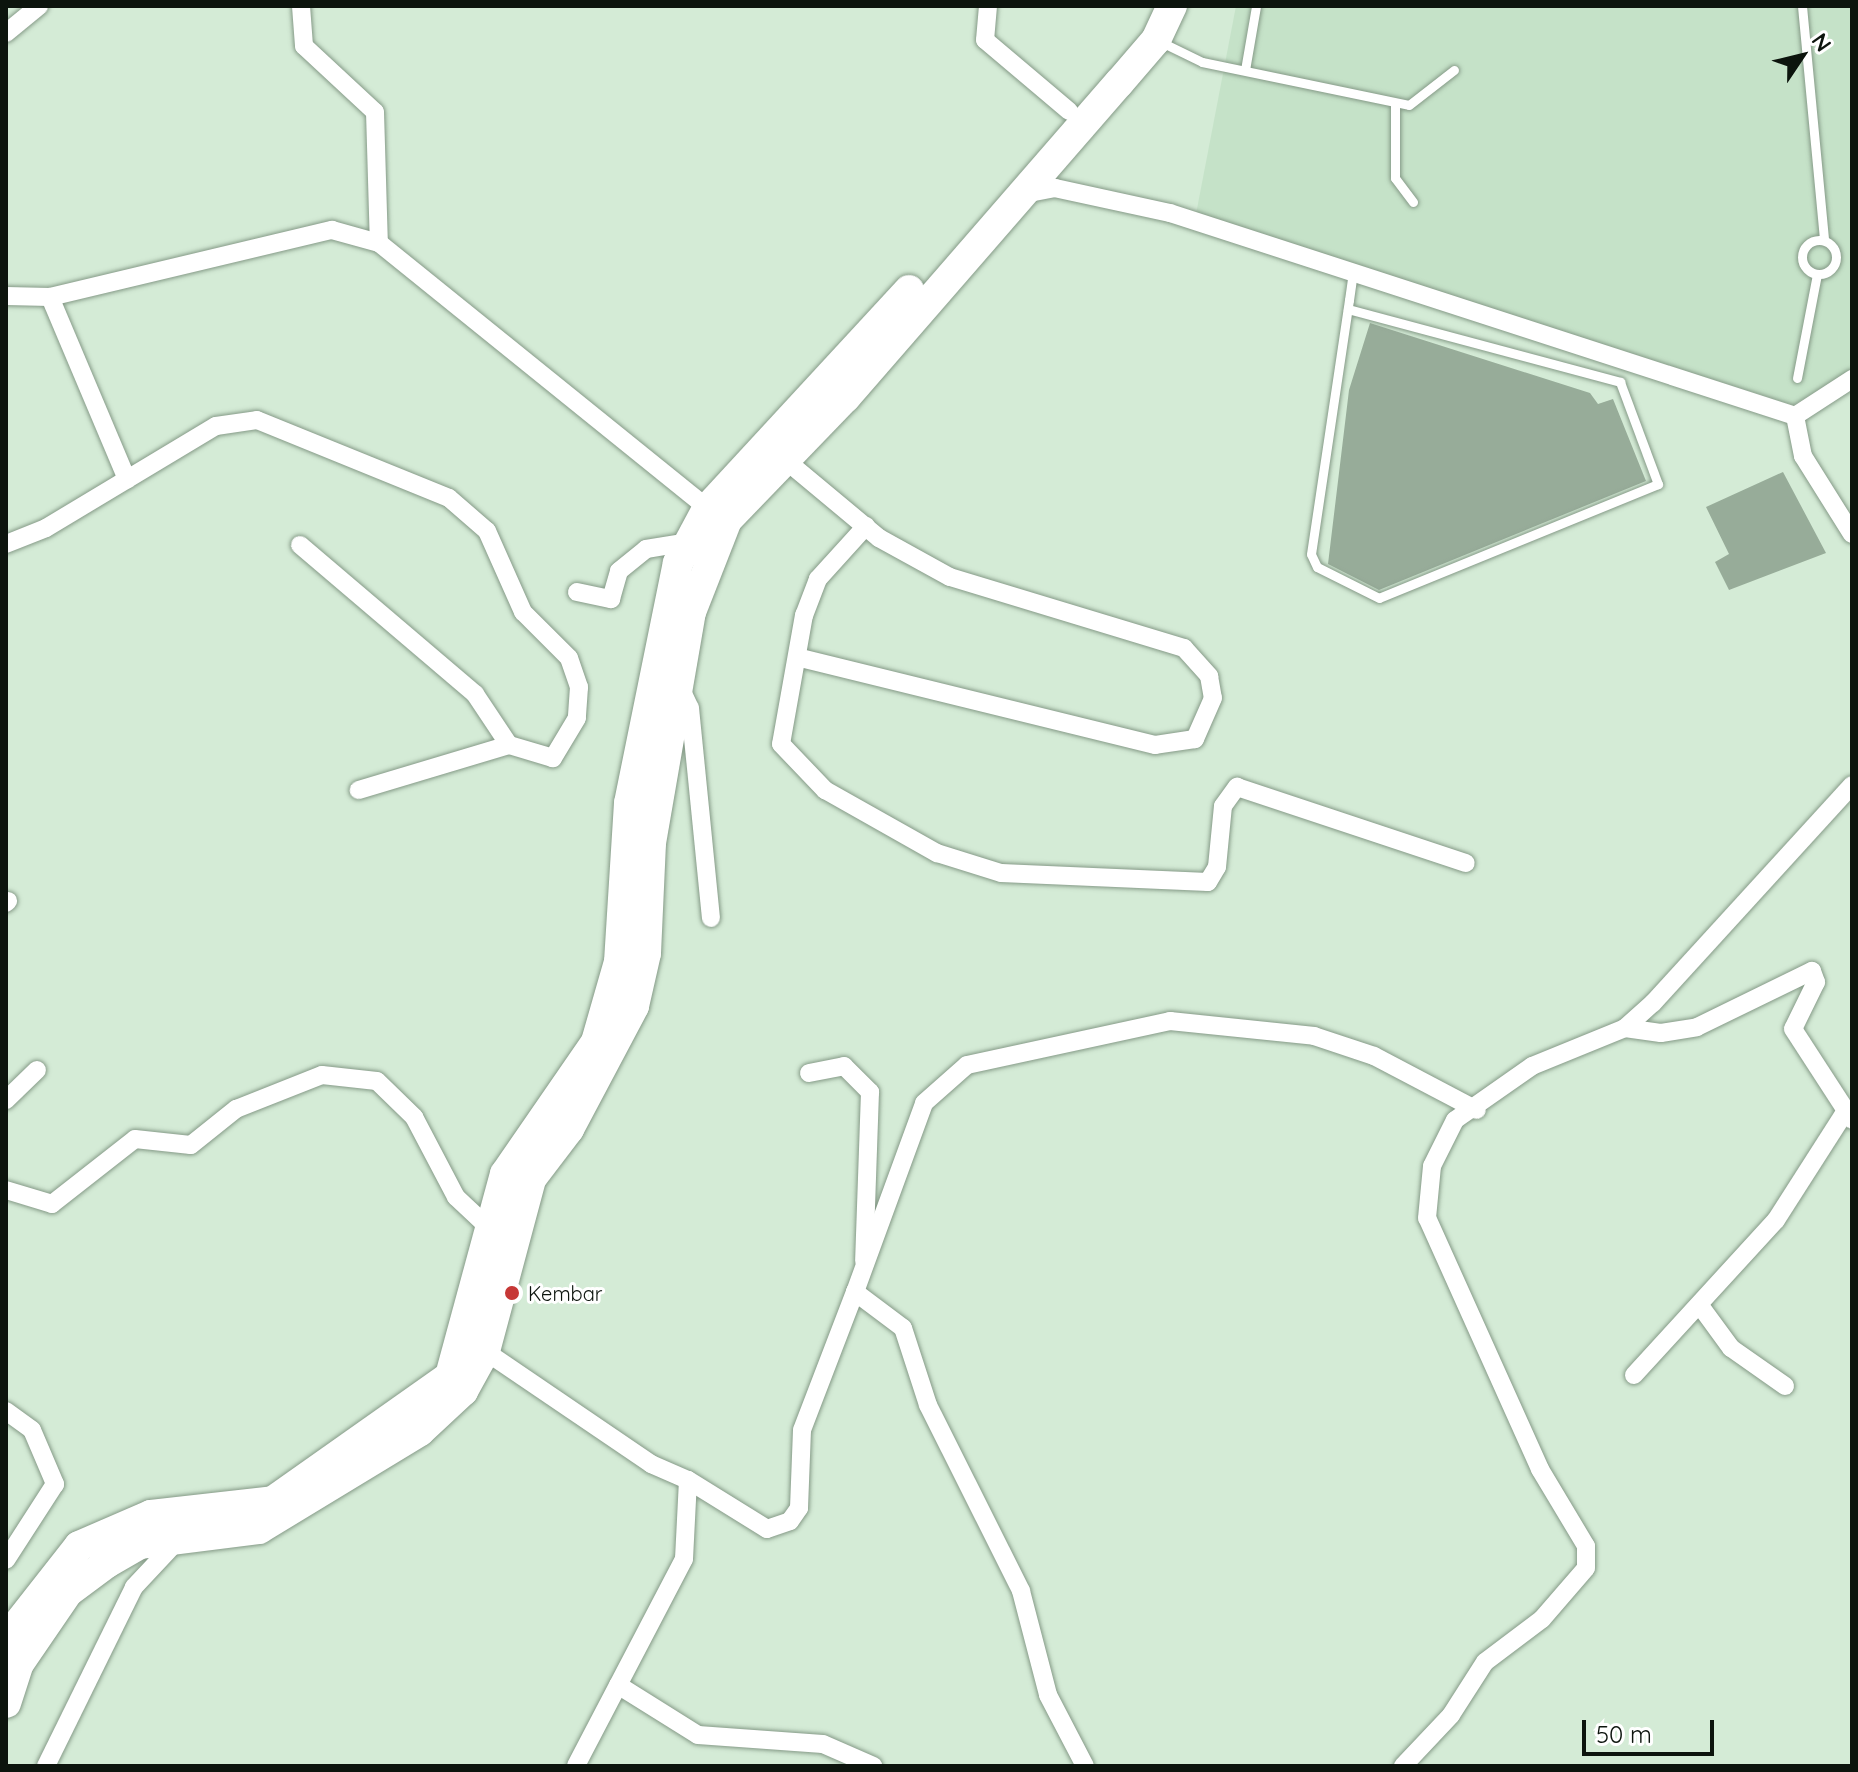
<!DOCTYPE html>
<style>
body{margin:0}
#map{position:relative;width:1858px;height:1772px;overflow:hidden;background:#d4ebd6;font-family:Quicksand,sans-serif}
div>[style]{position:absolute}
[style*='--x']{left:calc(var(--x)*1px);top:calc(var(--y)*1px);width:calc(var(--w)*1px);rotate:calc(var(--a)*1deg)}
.built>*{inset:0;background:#c5e2c8}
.building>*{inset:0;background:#97ac99}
.roads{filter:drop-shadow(0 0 2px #859a87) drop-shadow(0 0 2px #859a87)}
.service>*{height:9px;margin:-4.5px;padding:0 4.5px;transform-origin:4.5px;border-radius:4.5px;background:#fff}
.service>.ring{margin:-4.5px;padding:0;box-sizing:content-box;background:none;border:9px solid #fff;border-radius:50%}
.minor>*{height:18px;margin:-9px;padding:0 9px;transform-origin:9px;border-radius:9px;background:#fff}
.trunk>*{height:30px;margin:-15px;padding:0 15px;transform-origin:15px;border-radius:15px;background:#fff}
.dots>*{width:22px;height:22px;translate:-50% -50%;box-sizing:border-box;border:4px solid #fff;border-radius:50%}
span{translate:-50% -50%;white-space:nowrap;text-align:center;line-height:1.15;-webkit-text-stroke:6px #fff;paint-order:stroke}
.poi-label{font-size:20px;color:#0c140d}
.left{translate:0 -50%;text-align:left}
.frame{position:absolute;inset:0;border:8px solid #0c140d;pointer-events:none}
.north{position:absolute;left:1762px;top:16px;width:80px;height:80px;-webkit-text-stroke:6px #fff;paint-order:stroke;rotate:55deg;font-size:22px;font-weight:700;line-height:32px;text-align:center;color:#0c140d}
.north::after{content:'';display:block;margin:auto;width:28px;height:36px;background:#0c140d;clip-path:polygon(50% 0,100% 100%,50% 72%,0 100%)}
.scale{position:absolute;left:1582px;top:1720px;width:132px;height:36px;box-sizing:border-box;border:4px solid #0c140d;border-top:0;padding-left:10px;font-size:24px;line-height:28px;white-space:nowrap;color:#0c140d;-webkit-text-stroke:6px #fff;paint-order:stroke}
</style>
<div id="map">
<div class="built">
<div style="clip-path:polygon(1236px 6px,1852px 6px,1852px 370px,1793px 405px,1196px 214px)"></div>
</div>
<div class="building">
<div style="clip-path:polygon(1370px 323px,1590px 393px,1598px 404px,1613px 399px,1646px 481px,1379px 590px,1328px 564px,1349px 390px)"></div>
<div style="clip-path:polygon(1783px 472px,1826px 553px,1729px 590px,1715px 562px,1729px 554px,1706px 507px)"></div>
</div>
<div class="roads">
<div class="service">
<div style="--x:1802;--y:6;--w:235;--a:84.6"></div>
<div style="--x:1159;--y:41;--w:48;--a:26"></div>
<div style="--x:1202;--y:62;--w:211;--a:11.7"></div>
<div style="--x:1409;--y:105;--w:57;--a:-37.9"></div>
<div style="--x:1245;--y:70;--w:65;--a:-80.2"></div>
<div style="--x:1395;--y:103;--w:75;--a:90"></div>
<div style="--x:1395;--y:178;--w:30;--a:53"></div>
<div class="ring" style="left:1802px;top:240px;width:25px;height:25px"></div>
<div style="--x:1348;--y:309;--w:282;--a:15"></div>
<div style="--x:1620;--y:382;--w:109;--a:69.6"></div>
<div style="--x:1658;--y:484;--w:301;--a:157.8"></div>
<div style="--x:1379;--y:598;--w:69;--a:-153.4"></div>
<div style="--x:1317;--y:567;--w:14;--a:-115"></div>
<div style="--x:1311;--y:554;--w:257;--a:-81.5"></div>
<div style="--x:1349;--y:300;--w:27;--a:-82"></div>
<div style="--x:1797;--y:378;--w:106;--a:-79.1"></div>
</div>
<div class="minor">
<div style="--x:301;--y:6;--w:40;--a:85.7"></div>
<div style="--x:304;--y:46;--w:97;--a:42.9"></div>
<div style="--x:375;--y:112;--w:131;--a:88.3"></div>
<div style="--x:988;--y:6;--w:34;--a:95"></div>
<div style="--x:985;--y:40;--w:110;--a:40.2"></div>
<div style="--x:6;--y:33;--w:43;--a:-39.3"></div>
<div style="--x:1024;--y:194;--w:32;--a:-11"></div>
<div style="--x:1055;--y:188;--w:118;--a:12.3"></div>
<div style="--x:1170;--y:213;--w:657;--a:17.99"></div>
<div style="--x:1795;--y:416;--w:68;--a:-33"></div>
<div style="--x:6;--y:296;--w:44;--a:1.3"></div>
<div style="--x:50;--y:297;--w:290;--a:-13.4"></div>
<div style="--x:332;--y:230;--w:49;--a:15.5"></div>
<div style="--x:379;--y:243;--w:430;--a:38.9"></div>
<div style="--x:50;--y:297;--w:198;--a:67.1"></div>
<div style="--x:1795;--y:416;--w:41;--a:78.7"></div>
<div style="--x:1803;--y:456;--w:92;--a:57.9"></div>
<div style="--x:783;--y:458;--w:125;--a:39.8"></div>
<div style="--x:879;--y:538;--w:81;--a:28.8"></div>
<div style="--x:950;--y:577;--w:245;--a:16.9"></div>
<div style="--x:1184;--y:648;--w:38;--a:48"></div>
<div style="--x:1209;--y:676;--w:22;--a:80"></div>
<div style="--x:1213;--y:698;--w:45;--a:113.7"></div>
<div style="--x:1195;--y:739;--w:40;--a:171.5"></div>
<div style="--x:1155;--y:745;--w:368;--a:-166.2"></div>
<div style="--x:866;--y:526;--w:72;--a:132.2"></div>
<div style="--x:818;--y:579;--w:39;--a:111"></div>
<div style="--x:804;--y:615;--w:131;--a:100.1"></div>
<div style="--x:781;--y:744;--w:64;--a:46.3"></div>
<div style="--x:825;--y:790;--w:129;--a:29.4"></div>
<div style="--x:937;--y:853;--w:67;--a:17.4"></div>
<div style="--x:1001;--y:873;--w:207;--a:2.5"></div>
<div style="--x:1208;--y:882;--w:17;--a:-59"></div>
<div style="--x:1217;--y:867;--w:61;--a:-84.4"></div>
<div style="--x:1223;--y:806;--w:24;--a:-54"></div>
<div style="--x:1237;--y:787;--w:241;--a:18.4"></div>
<div style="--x:6;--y:544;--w:43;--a:-21.8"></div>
<div style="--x:46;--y:528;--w:198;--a:-31"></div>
<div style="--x:216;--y:426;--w:41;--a:-8.3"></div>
<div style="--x:257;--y:420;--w:207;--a:22.1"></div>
<div style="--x:449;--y:498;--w:50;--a:41"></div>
<div style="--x:487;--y:531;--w:89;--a:66"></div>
<div style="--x:523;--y:612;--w:65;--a:45"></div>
<div style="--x:569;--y:658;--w:31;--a:71"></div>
<div style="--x:579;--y:687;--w:31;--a:94"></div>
<div style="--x:577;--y:718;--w:47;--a:121"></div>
<div style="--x:553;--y:758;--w:46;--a:-163.5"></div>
<div style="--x:509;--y:745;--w:157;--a:163.3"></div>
<div style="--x:300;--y:545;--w:230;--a:40.4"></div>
<div style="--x:475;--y:694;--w:61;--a:56.3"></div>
<div style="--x:577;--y:592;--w:35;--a:12"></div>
<div style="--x:611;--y:599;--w:29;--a:-74"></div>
<div style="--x:619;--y:571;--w:35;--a:-39"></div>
<div style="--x:646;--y:549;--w:44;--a:-9.2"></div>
<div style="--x:680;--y:687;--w:23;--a:65"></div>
<div style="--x:690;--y:708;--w:211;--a:84.3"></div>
<div style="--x:6;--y:903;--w:3;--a:-45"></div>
<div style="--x:1625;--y:1028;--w:36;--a:8"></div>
<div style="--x:1661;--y:1033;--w:36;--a:-9"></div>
<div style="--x:1697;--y:1027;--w:128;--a:-26"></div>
<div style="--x:1812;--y:971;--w:12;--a:70"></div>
<div style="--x:1816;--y:982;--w:52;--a:116.1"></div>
<div style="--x:1793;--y:1029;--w:108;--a:57"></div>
<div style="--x:809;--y:1073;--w:36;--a:-11"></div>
<div style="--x:844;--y:1066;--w:37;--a:45"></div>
<div style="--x:870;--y:1092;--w:169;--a:92"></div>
<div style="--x:6;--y:1100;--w:43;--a:-44.1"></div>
<div style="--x:6;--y:1190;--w:48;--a:16.9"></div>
<div style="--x:52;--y:1204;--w:105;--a:-38.1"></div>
<div style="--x:135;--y:1139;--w:56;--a:6.1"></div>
<div style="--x:191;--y:1145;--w:58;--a:-38.7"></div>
<div style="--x:236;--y:1109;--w:92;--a:-21.6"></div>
<div style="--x:322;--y:1075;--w:55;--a:6.2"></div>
<div style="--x:377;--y:1081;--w:52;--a:44.2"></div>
<div style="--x:414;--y:1117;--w:90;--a:62.3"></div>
<div style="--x:456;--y:1197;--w:42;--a:43.1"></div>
<div style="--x:855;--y:1292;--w:201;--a:-69.9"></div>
<div style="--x:924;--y:1103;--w:57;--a:-41.5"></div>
<div style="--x:967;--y:1065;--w:208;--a:-12.2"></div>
<div style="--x:1170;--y:1021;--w:145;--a:5.9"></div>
<div style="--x:1314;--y:1036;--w:63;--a:18.4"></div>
<div style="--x:1374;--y:1056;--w:116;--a:27.7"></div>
<div style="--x:1701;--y:1307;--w:51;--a:53.8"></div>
<div style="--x:1731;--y:1348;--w:66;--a:35.1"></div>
<div style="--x:479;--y:1347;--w:208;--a:34.2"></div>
<div style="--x:651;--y:1464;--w:40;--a:23.4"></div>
<div style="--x:688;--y:1480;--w:79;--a:92.9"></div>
<div style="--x:684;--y:1559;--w:233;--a:117.6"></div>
<div style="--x:1634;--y:1375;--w:210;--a:-47.5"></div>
<div style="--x:1776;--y:1220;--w:128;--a:-57.4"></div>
<div style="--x:6;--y:1411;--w:32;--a:36"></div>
<div style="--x:32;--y:1430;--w:59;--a:66.9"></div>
<div style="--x:55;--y:1484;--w:90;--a:122.8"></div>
<div style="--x:688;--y:1480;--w:93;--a:31.8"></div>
<div style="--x:767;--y:1529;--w:24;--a:-19"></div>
<div style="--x:790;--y:1521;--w:16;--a:-55"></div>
<div style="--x:799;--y:1508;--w:78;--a:-87.8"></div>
<div style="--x:802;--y:1430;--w:148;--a:-69"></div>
<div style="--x:855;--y:1292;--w:60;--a:36.9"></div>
<div style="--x:903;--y:1328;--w:81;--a:72"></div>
<div style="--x:928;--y:1405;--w:208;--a:63.4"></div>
<div style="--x:1021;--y:1591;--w:107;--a:75.4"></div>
<div style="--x:1048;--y:1695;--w:80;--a:62.5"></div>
<div style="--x:618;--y:1685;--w:94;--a:32"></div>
<div style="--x:698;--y:1735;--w:125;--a:4.1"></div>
<div style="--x:823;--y:1744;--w:55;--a:23.7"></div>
<div style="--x:46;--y:1766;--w:199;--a:-63.8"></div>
<div style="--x:134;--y:1587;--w:66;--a:-46.8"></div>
<div style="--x:1403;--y:1766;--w:70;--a:-46.7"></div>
<div style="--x:1451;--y:1715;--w:63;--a:-57.3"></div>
<div style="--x:1485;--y:1662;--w:71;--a:-37"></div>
<div style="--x:1542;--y:1619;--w:67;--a:-49.2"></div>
<div style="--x:1586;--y:1568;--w:22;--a:-90"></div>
<div style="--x:1586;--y:1546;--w:90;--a:-120.9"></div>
<div style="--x:1540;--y:1469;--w:275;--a:-114.2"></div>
<div style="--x:1427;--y:1218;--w:52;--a:-84.5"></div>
<div style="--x:1432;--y:1166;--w:51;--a:-63.4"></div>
<div style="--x:1455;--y:1120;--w:94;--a:-35"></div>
<div style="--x:1532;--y:1066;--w:100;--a:-22.2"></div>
<div style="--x:1625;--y:1028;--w:38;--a:-42"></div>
<div style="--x:1653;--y:1003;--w:295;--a:-47.6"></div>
</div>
<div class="trunk">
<div style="--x:6;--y:1639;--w:118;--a:-51.9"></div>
<div style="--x:79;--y:1546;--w:78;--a:-23.3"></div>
<div style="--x:151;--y:1515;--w:123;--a:-6.5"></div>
<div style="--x:273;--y:1501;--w:217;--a:-35.2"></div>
<div style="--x:450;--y:1376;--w:209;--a:-74.8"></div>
<div style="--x:505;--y:1174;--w:160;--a:-55.4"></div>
<div style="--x:596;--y:1042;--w:83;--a:-74"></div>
<div style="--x:619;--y:962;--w:159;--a:-86.4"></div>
<div style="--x:629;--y:803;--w:245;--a:-78.5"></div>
<div style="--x:678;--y:563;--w:61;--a:-61.8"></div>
<div style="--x:707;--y:509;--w:298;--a:-47.3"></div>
<div style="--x:6;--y:1703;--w:40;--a:-72"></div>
<div style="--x:18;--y:1665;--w:88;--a:-55.6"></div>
<div style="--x:68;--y:1592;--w:49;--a:-36.6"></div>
<div style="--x:107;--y:1563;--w:38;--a:-30"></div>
<div style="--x:140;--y:1544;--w:120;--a:-7.2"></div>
<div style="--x:259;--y:1529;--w:188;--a:-31.3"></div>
<div style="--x:420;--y:1431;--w:59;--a:-42.9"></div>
<div style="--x:463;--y:1391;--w:46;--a:-61.2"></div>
<div style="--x:485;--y:1351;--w:178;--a:-75"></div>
<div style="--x:531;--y:1179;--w:63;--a:-52.8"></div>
<div style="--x:569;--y:1129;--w:139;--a:-62.1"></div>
<div style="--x:634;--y:1006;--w:54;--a:-77.2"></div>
<div style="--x:646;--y:953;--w:110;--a:-87.4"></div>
<div style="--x:651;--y:843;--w:234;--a:-80.2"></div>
<div style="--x:691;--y:612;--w:99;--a:-68.6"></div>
<div style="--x:727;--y:520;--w:170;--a:-46"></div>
<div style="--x:845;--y:398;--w:417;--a:-49"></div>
<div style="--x:1119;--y:83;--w:57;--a:-49.3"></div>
<div style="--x:1156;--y:40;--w:38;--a:-65"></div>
</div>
</div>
<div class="dots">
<div style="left:512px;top:1293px;background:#c63836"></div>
</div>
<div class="poi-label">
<span class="left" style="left:528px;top:1293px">Kembar</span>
</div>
<div class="frame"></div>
<div class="north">N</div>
<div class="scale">50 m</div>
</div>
